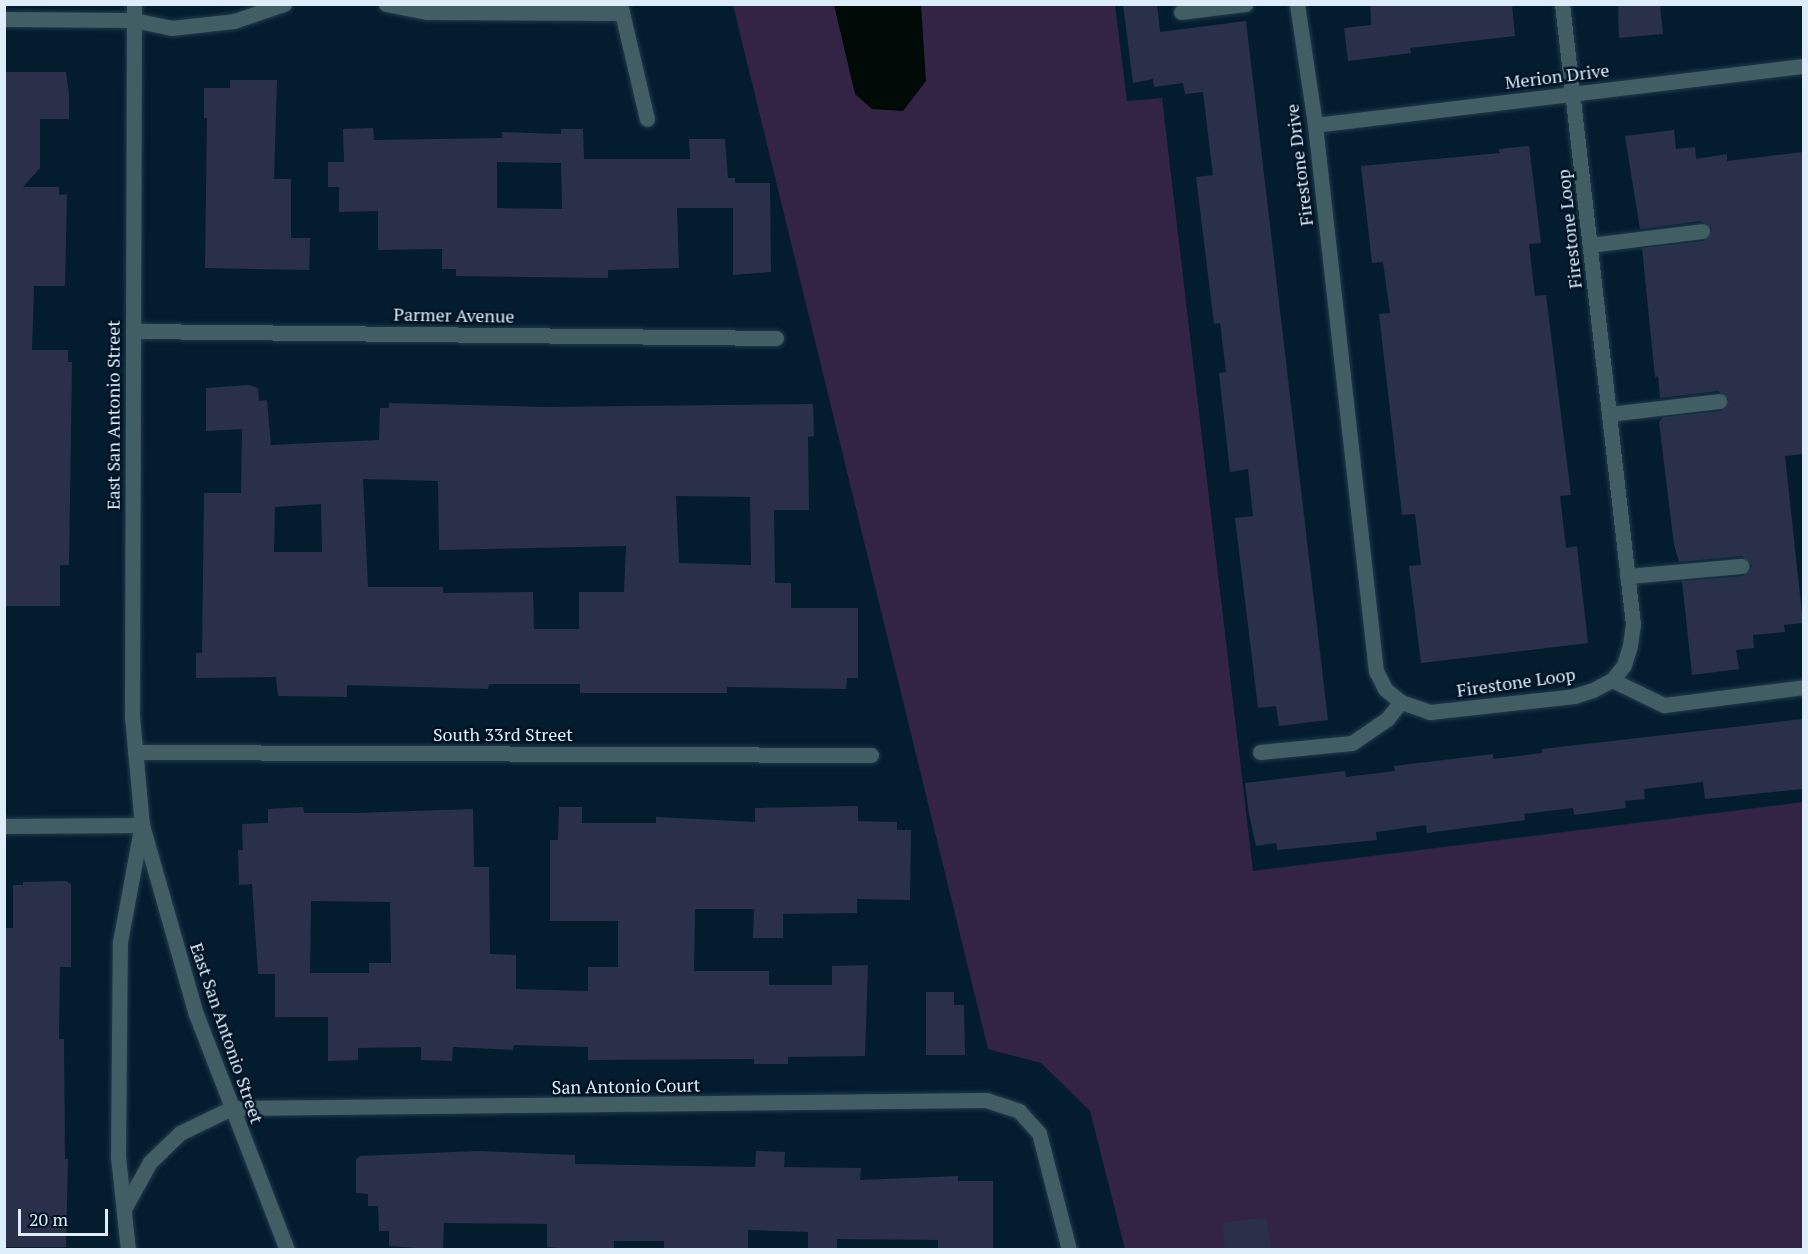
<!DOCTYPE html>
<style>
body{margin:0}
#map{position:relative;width:1808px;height:1254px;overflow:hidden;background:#031d2f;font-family:"PT Serif",serif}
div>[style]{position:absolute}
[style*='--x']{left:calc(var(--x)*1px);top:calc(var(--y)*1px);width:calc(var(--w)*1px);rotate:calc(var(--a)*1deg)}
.green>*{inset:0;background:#332345}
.water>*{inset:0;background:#000a07}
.building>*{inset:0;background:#2a304a}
.roads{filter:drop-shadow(0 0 2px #223a4b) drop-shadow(0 0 2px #223a4b)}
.minor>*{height:15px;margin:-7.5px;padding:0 7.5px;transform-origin:7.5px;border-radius:7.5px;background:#415e64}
span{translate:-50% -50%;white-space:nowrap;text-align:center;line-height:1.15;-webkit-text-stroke:5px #001325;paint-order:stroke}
.street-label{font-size:18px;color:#ddedf9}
.frame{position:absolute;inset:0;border:6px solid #ddedf9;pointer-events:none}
.scale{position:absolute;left:18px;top:1209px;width:90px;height:27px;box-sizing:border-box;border:3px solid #ddedf9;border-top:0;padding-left:8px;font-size:18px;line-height:21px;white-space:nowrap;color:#ddedf9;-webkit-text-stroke:4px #001325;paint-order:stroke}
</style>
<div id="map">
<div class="green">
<div style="clip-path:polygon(733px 5px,1115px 5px,1127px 101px,1162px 98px,1253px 871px,1803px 802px,1803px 1249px,1125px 1249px,1090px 1111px,1041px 1063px,988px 1049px)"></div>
</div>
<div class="water">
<div style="clip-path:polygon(834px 5px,921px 5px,926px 81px,903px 111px,872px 109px,855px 94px)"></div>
</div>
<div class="building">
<div style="clip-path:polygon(1123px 4px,1157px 4px,1160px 32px,1246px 21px,1328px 720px,1279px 726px,1276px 706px,1258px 708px,1235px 518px,1253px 516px,1248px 469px,1230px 472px,1219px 373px,1226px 372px,1220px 323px,1214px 324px,1196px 177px,1213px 175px,1203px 92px,1185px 94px,1183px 83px,1154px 87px,1153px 79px,1133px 83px)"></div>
<div style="clip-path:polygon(1370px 4px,1512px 4px,1515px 36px,1410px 48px,1411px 53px,1348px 61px,1344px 28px,1371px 25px)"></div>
<div style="clip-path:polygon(1618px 4px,1660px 4px,1663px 34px,1619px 38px)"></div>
<div style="clip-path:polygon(4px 72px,66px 72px,69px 94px,69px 119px,40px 119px,40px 168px,23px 187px,59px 187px,59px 195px,67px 194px,65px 286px,34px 286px,32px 350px,68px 350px,68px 362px,72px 362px,69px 565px,60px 565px,60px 606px,4px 606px)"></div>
<div style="clip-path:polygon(230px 80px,277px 80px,274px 179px,291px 179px,291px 238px,310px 238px,309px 270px,205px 268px,207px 118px,204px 118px,204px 88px,230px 88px)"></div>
<div style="clip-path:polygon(evenodd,373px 128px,374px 140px,502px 138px,502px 132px,561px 134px,561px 129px,583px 129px,584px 159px,690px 159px,689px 139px,725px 139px,728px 178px,735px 178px,735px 183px,770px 183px,771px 272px,733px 275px,733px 208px,677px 208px,679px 268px,608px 270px,608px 278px,456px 276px,456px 269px,442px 269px,442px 249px,378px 250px,378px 211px,339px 212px,339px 187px,328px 187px,328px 162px,344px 162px,343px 129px,373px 128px,497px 162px,561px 163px,562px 209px,497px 208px,497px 162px)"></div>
<div style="clip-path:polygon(1674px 130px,1676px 149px,1695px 147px,1696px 159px,1727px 154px,1727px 161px,1803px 152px,1803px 454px,1785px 456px,1803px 623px,1784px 625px,1785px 632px,1753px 635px,1754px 648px,1736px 650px,1739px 669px,1692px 675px,1682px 581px,1743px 576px,1752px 566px,1742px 556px,1679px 562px,1674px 545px,1659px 422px,1663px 417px,1721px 411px,1729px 400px,1718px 391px,1660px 398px,1658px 376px,1655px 377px,1642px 248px,1704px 241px,1712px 229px,1701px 221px,1640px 229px,1625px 136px)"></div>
<div style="clip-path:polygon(1529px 146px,1541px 243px,1529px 244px,1535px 296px,1546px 295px,1571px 495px,1560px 496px,1566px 548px,1577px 546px,1588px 643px,1421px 663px,1409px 566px,1421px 565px,1415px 514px,1402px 515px,1379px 314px,1390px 313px,1383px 262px,1372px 263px,1361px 166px,1500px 153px,1499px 149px)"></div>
<div style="clip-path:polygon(evenodd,249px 385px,258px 388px,259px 401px,267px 400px,271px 445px,379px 440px,380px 408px,389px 408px,389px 403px,544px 407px,813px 404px,814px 436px,808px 437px,809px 510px,774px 510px,775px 583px,791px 583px,791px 608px,858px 608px,858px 678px,847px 678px,846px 689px,727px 687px,727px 693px,580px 693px,580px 684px,489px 684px,488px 689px,347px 685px,347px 697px,278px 696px,276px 677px,196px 678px,196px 653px,202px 653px,204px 493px,241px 493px,242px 429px,206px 431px,206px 388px,249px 385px,363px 479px,438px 481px,439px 550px,626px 546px,624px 592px,579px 592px,579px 629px,534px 629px,533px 592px,443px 593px,443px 587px,368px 587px,363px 479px,249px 385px,676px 496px,750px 497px,751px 565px,679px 563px,676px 496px,249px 385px,321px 504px,322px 552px,274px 552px,275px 507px,321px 504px)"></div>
<div style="clip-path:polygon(1803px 719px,1803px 789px,1705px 799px,1703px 782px,1644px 789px,1645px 799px,1625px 801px,1626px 808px,1574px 815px,1573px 808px,1524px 814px,1525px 820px,1427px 833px,1426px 825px,1376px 832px,1377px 840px,1277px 850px,1276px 843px,1256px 846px,1249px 814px,1245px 783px,1345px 771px,1346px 777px,1395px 771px,1394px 766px,1493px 754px,1493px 759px,1542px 753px,1542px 749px)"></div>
<div style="clip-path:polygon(evenodd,858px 806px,858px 821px,897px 822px,897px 830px,911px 830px,910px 900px,857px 899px,857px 913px,783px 914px,783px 938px,753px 938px,754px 909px,695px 909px,694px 971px,769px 971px,769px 985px,832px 985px,832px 966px,868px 965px,865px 1056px,788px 1057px,788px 1064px,754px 1064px,754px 1059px,588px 1060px,588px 1047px,514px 1045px,513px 1050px,453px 1047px,452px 1061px,421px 1060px,421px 1047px,358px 1048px,358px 1060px,328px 1061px,328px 1017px,275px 1017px,275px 974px,258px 974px,252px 884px,239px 885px,238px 850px,243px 850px,242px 824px,268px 823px,268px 809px,303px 807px,304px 813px,354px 813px,473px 809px,474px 867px,489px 867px,490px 954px,516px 955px,516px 989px,588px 991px,588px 967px,618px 967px,618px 921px,550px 921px,550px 840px,558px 840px,559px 807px,582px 807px,582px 823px,656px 823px,656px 817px,755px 822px,755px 808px,858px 806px,311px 901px,390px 902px,391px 963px,369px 963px,369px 973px,310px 973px,311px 901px)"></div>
<div style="clip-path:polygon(66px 881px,71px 884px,71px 967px,60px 967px,59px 1039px,64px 1039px,65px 1159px,68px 1159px,66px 1247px,4px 1247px,4px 928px,13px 928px,13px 885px,23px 885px,23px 882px)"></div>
<div style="clip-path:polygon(926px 992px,954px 992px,954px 1005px,964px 1005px,965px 1055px,926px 1055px)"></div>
<div style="clip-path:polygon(477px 1151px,575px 1155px,575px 1164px,755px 1167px,756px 1151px,785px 1152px,784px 1167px,861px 1168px,860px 1180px,958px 1176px,958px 1181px,993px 1181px,993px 1250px,938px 1250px,938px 1240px,837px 1239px,837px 1250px,808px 1250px,808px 1232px,748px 1230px,748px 1250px,664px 1250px,664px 1241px,614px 1241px,614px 1250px,585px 1250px,547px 1247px,547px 1224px,444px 1223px,443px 1250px,389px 1246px,389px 1231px,379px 1231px,378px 1206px,368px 1206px,368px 1194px,356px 1193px,356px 1159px,360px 1156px)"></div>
<div style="clip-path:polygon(1266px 1217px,1271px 1250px,1225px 1250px,1222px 1223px)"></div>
</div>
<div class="roads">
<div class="minor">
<div style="--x:134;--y:4;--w:712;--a:90.16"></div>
<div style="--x:132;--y:716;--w:109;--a:84.8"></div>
<div style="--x:142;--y:825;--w:197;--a:74.1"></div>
<div style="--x:196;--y:1014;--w:253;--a:68.9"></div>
<div style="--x:386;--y:4;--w:42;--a:11"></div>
<div style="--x:427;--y:12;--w:195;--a:0.3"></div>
<div style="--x:620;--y:4;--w:118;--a:76.8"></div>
<div style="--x:1297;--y:4;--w:122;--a:81.5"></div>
<div style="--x:1315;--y:125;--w:549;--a:83.63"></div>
<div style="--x:1376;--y:671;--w:20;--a:63"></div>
<div style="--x:1385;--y:689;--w:21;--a:39"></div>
<div style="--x:1401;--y:702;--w:31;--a:19"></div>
<div style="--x:1430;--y:712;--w:145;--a:-6.3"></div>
<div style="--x:1574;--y:696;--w:20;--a:-18"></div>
<div style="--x:1593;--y:690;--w:21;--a:-28"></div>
<div style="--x:1612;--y:680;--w:19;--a:-51"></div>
<div style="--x:1624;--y:665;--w:21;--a:-73"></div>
<div style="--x:1630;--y:645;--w:21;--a:-82"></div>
<div style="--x:1633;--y:624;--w:624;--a:-96.53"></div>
<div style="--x:1181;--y:12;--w:65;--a:-7"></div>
<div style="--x:4;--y:19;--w:130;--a:0.4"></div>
<div style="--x:134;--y:20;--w:38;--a:12"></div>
<div style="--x:171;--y:28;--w:63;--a:-6.3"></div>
<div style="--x:234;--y:21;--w:53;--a:-18.8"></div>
<div style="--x:1315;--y:125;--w:493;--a:-6.9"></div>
<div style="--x:1590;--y:245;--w:113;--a:-7.1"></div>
<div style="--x:133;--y:331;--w:643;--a:0.62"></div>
<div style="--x:1609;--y:414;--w:111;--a:-6.7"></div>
<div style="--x:1627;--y:576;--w:115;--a:-5"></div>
<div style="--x:1612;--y:680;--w:58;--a:25.7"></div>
<div style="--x:1664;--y:705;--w:141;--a:-7.3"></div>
<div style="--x:135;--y:752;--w:736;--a:0.23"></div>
<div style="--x:1260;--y:752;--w:92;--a:-5.6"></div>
<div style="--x:1352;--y:743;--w:42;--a:-34.4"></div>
<div style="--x:1387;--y:719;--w:22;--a:-51"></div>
<div style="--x:4;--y:826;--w:138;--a:-0.4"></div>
<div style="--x:125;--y:1207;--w:51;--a:-60.9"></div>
<div style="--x:150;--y:1162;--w:42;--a:-44"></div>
<div style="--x:180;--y:1133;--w:58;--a:-25.7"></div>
<div style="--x:232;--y:1108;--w:754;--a:-0.61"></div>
<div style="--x:986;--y:1100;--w:35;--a:18"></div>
<div style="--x:1019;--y:1111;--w:30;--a:48"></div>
<div style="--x:1039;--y:1133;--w:121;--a:75.6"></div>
<div style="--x:128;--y:1250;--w:94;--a:-96.1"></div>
<div style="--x:118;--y:1157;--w:215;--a:-89.5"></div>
<div style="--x:120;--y:942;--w:110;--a:-79.5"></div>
</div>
</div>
<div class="street-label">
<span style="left:1557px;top:76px;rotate:-7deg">Merion Drive</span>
<span style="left:1299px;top:165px;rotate:-97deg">Firestone Drive</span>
<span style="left:1569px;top:229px;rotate:-96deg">Firestone Loop</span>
<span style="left:454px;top:315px;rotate:1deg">Parmer Avenue</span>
<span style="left:113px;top:415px;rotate:-90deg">East San Antonio Street</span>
<span style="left:1516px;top:682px;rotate:-8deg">Firestone Loop</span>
<span style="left:503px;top:734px">South 33rd Street</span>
<span style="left:227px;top:1033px;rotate:71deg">East San Antonio Street</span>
<span style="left:626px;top:1086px;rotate:-1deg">San Antonio Court</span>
</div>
<div class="frame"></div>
<div class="scale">20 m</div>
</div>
